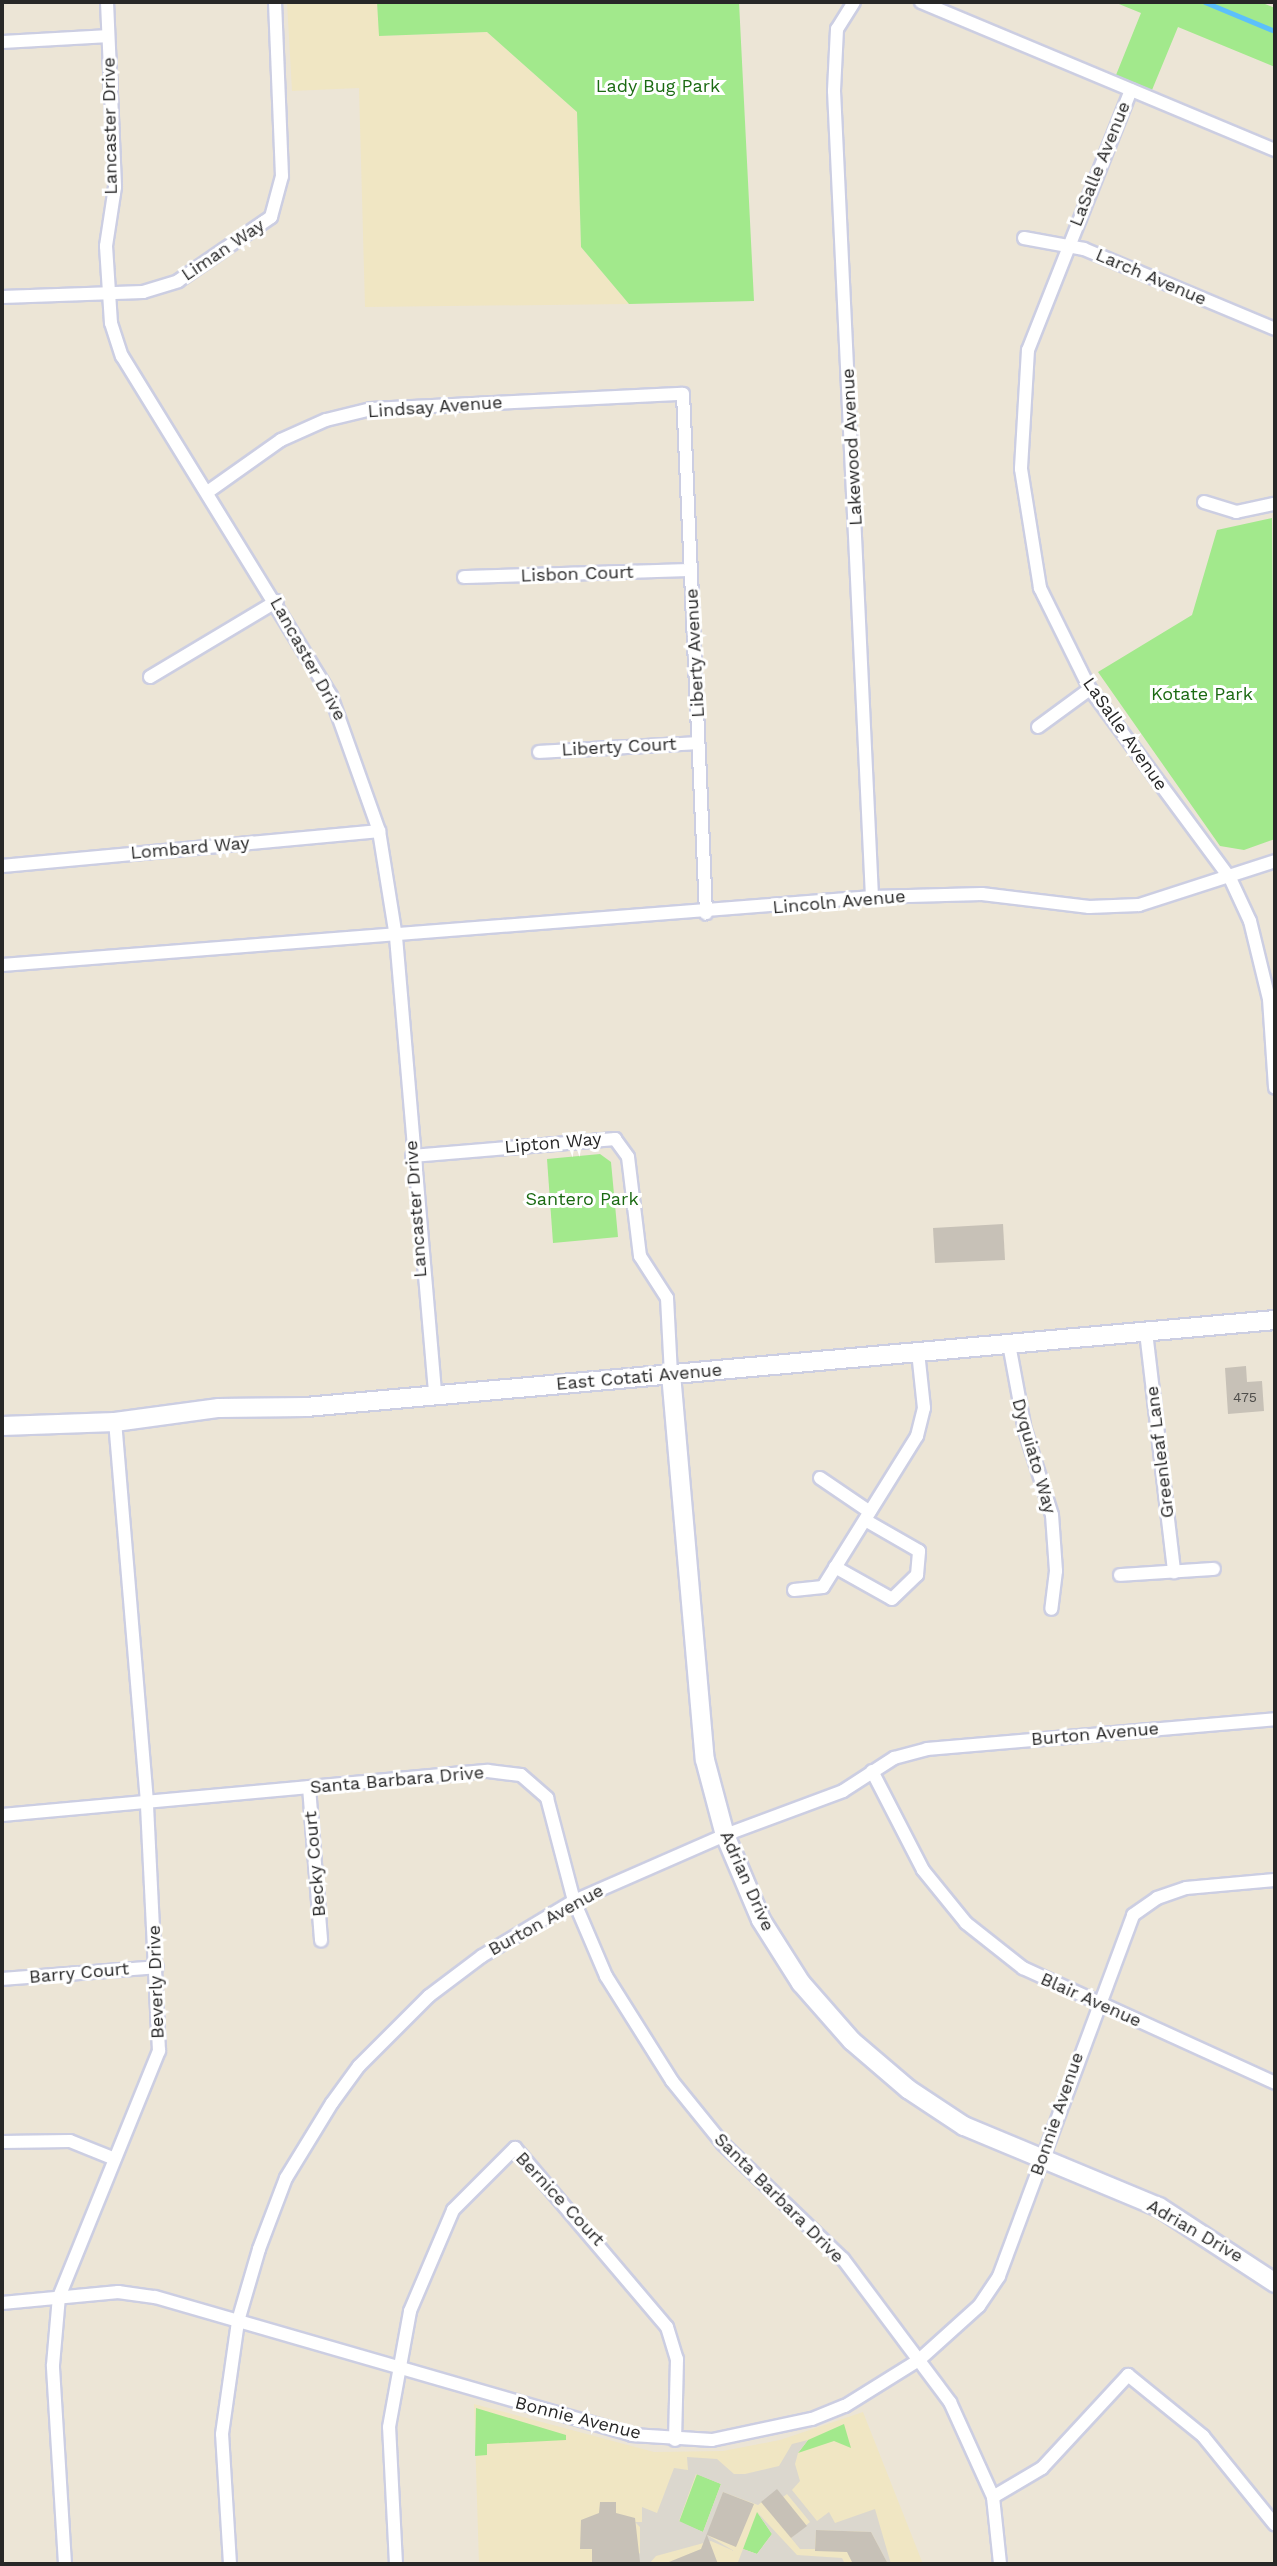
<!DOCTYPE html>
<html>
<head>
<meta charset="utf-8">
<style>
	body { margin:0 }
	#map { position:relative; width:1277px; height:2566px; overflow:hidden; background:#ece5d6; font-family:"Work Sans",sans-serif }
	div>[style] { position:absolute }
	[style*='--x'] { left:calc(var(--x)*1px); top:calc(var(--y)*1px); width:calc(var(--w)*1px); rotate:calc(var(--a)*1deg) }
	.education>* { inset:0; background:#f0e6c3 }
	.green>* { inset:0; background:#a2e98c }
	.plaza>* { inset:0; background:#dbd7ce }
	.stream>* { height:4.5px; margin:-2.25px; padding:0 2.25px; transform-origin:2.25px; border-radius:2.25px; background:#5cc0fb }
	.building>* { inset:0; background:#c7c1b7 }
	.roads { filter:drop-shadow(2px 0 #cccee2) drop-shadow(-2px 0 #cccee2) drop-shadow(0 2px #cccee2) drop-shadow(0 -2px #cccee2) }
	.street>* { height:12px; margin:-6px; padding:0 6px; transform-origin:6px; border-radius:6px; background:#fff }
	.secondary>* { height:18px; margin:-9px; padding:0 9px; transform-origin:9px; border-radius:9px; background:#fff }
	span { translate:-50% -50%; white-space:nowrap; text-align:center; line-height:1.15; -webkit-text-stroke:6px #fff; paint-order:stroke }
	.number-label { font-size:14px; color:#4f4e4b }
	.number-label span { -webkit-text-stroke-width:0 }
	.park-label { font-size:18px; color:#1b6a12 }
	.street-label { font-size:18px; color:#272727 }
	.frame { position:absolute; inset:0; border:4px solid #272727; pointer-events:none }
</style>
</head>
<body>
<div id="map">
	<div class="education">
		<div style="clip-path:polygon(287px 2px,377px 2px,380px 36px,487px 32px,577px 112px,581px 247px,629px 304px,365px 307px,359px 88px,292px 91px)"></div>
		<div style="clip-path:polygon(474px 2404px,654px 2452px,723px 2451px,780px 2440px,863px 2412px,923px 2564px,479px 2564px)"></div>
	</div>
	<div class="green">
		<div style="clip-path:polygon(377px 2px,739px 2px,754px 301px,629px 304px,581px 247px,577px 112px,487px 32px,379px 36px)"></div>
		<div style="clip-path:polygon(1114px 2px,1260px 2px,1275px 8px,1275px 67px,1178px 27px,1152px 90px,1116px 75px,1141px 13px)"></div>
		<div style="clip-path:polygon(1272px 518px,1275px 839px,1244px 850px,1220px 846px,1098px 672px,1192px 615px,1217px 530px)"></div>
		<div style="clip-path:polygon(600px 1154px,611px 1162px,618px 1237px,553px 1243px,547px 1159px)"></div>
		<div style="clip-path:polygon(476px 2408px,566px 2435px,566px 2440px,487px 2444px,487px 2455px,475px 2456px)"></div>
		<div style="clip-path:polygon(844px 2424px,851px 2448px,834px 2441px,798px 2453px,808px 2440px)"></div>
		<div style="clip-path:polygon(697px 2474px,721px 2484px,703px 2532px,679px 2522px)"></div>
		<div style="clip-path:polygon(757px 2512px,772px 2534px,757px 2554px,743px 2549px)"></div>
	</div>
	<div class="plaza">
		<div style="clip-path:polygon(evenodd,808px 2440px,798px 2453px,795px 2464px,800px 2481px,792px 2490px,817px 2521px,829px 2512px,835px 2523px,875px 2509px,891px 2564px,882px 2564px,887px 2562px,871px 2532px,816px 2530px,815px 2549px,800px 2549px,791px 2538px,810px 2522px,787px 2494px,783px 2497px,777px 2490px,758px 2505px,723px 2492px,707px 2535px,734px 2551px,711px 2541px,656px 2556px,649px 2564px,622px 2564px,640px 2553px,640px 2527px,635px 2522px,642px 2522px,642px 2507px,657px 2513px,674px 2468px,688px 2470px,687px 2457px,717px 2459px,734px 2474px,745px 2474px,779px 2466px,792px 2444px,808px 2440px,696px 2474px,721px 2484px,703px 2532px,679px 2521px,696px 2474px)"></div>
		<div style="clip-path:polygon(757px 2512px,797px 2555px,842px 2558px,845px 2564px,738px 2562px,743px 2549px,757px 2554px,772px 2534px)"></div>
	</div>
	<div class="stream">
		<div style="--x:1205;--y:2;--w:76;--a:22.5"></div>
	</div>
	<div class="building">
		<div style="clip-path:polygon(1003px 1224px,1005px 1260px,935px 1263px,933px 1228px)"></div>
		<div style="clip-path:polygon(1246px 1366px,1247px 1382px,1262px 1381px,1264px 1411px,1228px 1414px,1225px 1368px)"></div>
		<div style="clip-path:polygon(777px 2489px,807px 2526px,791px 2538px,761px 2502px)"></div>
		<div style="clip-path:polygon(723px 2492px,754px 2504px,736px 2547px,707px 2535px,718px 2564px,664px 2564px,701px 2549px)"></div>
		<div style="clip-path:polygon(600px 2502px,616px 2502px,616px 2513px,635px 2518px,640px 2562px,592px 2564px,592px 2549px,580px 2549px,581px 2520px,599px 2513px)"></div>
		<div style="clip-path:polygon(816px 2530px,871px 2532px,888px 2564px,853px 2564px,847px 2552px,815px 2551px)"></div>
	</div>
	<div class="roads">
		<div class="street">
			<div style="--x:107;--y:2;--w:185;--a:87.5"></div>
			<div style="--x:115;--y:187;--w:60;--a:98.7"></div>
			<div style="--x:106;--y:246;--w:77;--a:86.3"></div>
			<div style="--x:111;--y:323;--w:35;--a:72"></div>
			<div style="--x:122;--y:356;--w:399;--a:58.4"></div>
			<div style="--x:331;--y:696;--w:143;--a:70.4"></div>
			<div style="--x:379;--y:831;--w:107;--a:80.9"></div>
			<div style="--x:396;--y:937;--w:460;--a:85.1"></div>
			<div style="--x:854;--y:2;--w:32;--a:122"></div>
			<div style="--x:837;--y:29;--w:62;--a:92.8"></div>
			<div style="--x:834;--y:91;--w:807;--a:87.3"></div>
			<div style="--x:921;--y:2;--w:384;--a:22.7"></div>
			<div style="--x:2;--y:42;--w:106;--a:-3.2"></div>
			<div style="--x:1131;--y:90;--w:280;--a:111.6"></div>
			<div style="--x:1028;--y:350;--w:119;--a:93.4"></div>
			<div style="--x:1021;--y:469;--w:121;--a:80.9"></div>
			<div style="--x:1040;--y:588;--w:113;--a:63.7"></div>
			<div style="--x:1090;--y:689;--w:235;--a:53.5"></div>
			<div style="--x:1230;--y:878;--w:47;--a:65.1"></div>
			<div style="--x:1250;--y:921;--w:80;--a:76.3"></div>
			<div style="--x:1269;--y:999;--w:89;--a:86.1"></div>
			<div style="--x:1024;--y:238;--w:61;--a:10.4"></div>
			<div style="--x:1084;--y:249;--w:207;--a:22.7"></div>
			<div style="--x:2;--y:297;--w:141;--a:-2"></div>
			<div style="--x:143;--y:292;--w:37;--a:-17"></div>
			<div style="--x:178;--y:281;--w:113;--a:-34.5"></div>
			<div style="--x:271;--y:217;--w:42;--a:-75"></div>
			<div style="--x:282;--y:176;--w:174;--a:-92.3"></div>
			<div style="--x:209;--y:491;--w:88;--a:-35.3"></div>
			<div style="--x:281;--y:440;--w:49;--a:-24"></div>
			<div style="--x:326;--y:420;--w:46;--a:-13.7"></div>
			<div style="--x:371;--y:409;--w:312;--a:-2.8"></div>
			<div style="--x:683;--y:394;--w:520;--a:87.46"></div>
			<div style="--x:1204;--y:502;--w:34;--a:17"></div>
			<div style="--x:1236;--y:512;--w:40;--a:-12"></div>
			<div style="--x:464;--y:577;--w:227;--a:-1.8"></div>
			<div style="--x:150;--y:677;--w:148;--a:-30.9"></div>
			<div style="--x:1038;--y:727;--w:64;--a:-36.2"></div>
			<div style="--x:539;--y:752;--w:159;--a:-3.2"></div>
			<div style="--x:2;--y:866;--w:379;--a:-5.3"></div>
			<div style="--x:2;--y:965;--w:873;--a:-4.47"></div>
			<div style="--x:872;--y:897;--w:110;--a:-1.6"></div>
			<div style="--x:982;--y:894;--w:108;--a:6.9"></div>
			<div style="--x:1089;--y:907;--w:50;--a:-2.3"></div>
			<div style="--x:1139;--y:905;--w:143;--a:-17.9"></div>
			<div style="--x:412;--y:1156;--w:204;--a:-4.8"></div>
			<div style="--x:615;--y:1139;--w:22;--a:54"></div>
			<div style="--x:628;--y:1157;--w:100;--a:83.1"></div>
			<div style="--x:640;--y:1256;--w:50;--a:57.3"></div>
			<div style="--x:667;--y:1298;--w:76;--a:87"></div>
			<div style="--x:1146;--y:1332;--w:242;--a:83.3"></div>
			<div style="--x:1009;--y:1344;--w:87;--a:79.5"></div>
			<div style="--x:1025;--y:1430;--w:89;--a:72.4"></div>
			<div style="--x:1052;--y:1515;--w:56;--a:85.9"></div>
			<div style="--x:1056;--y:1571;--w:38;--a:97"></div>
			<div style="--x:820;--y:1478;--w:60;--a:34.2"></div>
			<div style="--x:835;--y:1567;--w:65;--a:29.3"></div>
			<div style="--x:892;--y:1599;--w:35;--a:-44"></div>
			<div style="--x:917;--y:1575;--w:24;--a:-85"></div>
			<div style="--x:919;--y:1551;--w:62;--a:-150.1"></div>
			<div style="--x:1120;--y:1575;--w:94;--a:-3.7"></div>
			<div style="--x:794;--y:1590;--w:29;--a:-6"></div>
			<div style="--x:823;--y:1587;--w:178;--a:-58.1"></div>
			<div style="--x:917;--y:1436;--w:29;--a:-76"></div>
			<div style="--x:924;--y:1408;--w:56;--a:-96.1"></div>
			<div style="--x:872;--y:1771;--w:111;--a:62.7"></div>
			<div style="--x:923;--y:1870;--w:68;--a:50.9"></div>
			<div style="--x:966;--y:1923;--w:73;--a:38.3"></div>
			<div style="--x:1023;--y:1968;--w:277;--a:24.5"></div>
			<div style="--x:309;--y:1787;--w:154;--a:85.5"></div>
			<div style="--x:2;--y:1815;--w:488;--a:-5.2"></div>
			<div style="--x:488;--y:1771;--w:33;--a:7"></div>
			<div style="--x:521;--y:1775;--w:35;--a:41"></div>
			<div style="--x:547;--y:1798;--w:106;--a:75.3"></div>
			<div style="--x:574;--y:1901;--w:82;--a:66.9"></div>
			<div style="--x:606;--y:1976;--w:124;--a:57.8"></div>
			<div style="--x:672;--y:2081;--w:81;--a:51"></div>
			<div style="--x:723;--y:2144;--w:166;--a:43.8"></div>
			<div style="--x:843;--y:2259;--w:179;--a:53.2"></div>
			<div style="--x:950;--y:2402;--w:104;--a:65.6"></div>
			<div style="--x:993;--y:2497;--w:67;--a:84"></div>
			<div style="--x:2;--y:1979;--w:155;--a:-4.4"></div>
			<div style="--x:2;--y:2142;--w:68;--a:-0.8"></div>
			<div style="--x:70;--y:2141;--w:48;--a:21.8"></div>
			<div style="--x:2;--y:2303;--w:117;--a:-5.4"></div>
			<div style="--x:118;--y:2292;--w:37;--a:8"></div>
			<div style="--x:155;--y:2297;--w:497;--a:16.1"></div>
			<div style="--x:632;--y:2435;--w:80;--a:3.6"></div>
			<div style="--x:712;--y:2440;--w:102;--a:-11.9"></div>
			<div style="--x:812;--y:2419;--w:35;--a:-22"></div>
			<div style="--x:845;--y:2406;--w:87;--a:-31.9"></div>
			<div style="--x:919;--y:2360;--w:81;--a:-42"></div>
			<div style="--x:979;--y:2306;--w:36;--a:-56"></div>
			<div style="--x:999;--y:2276;--w:385;--a:-69.6"></div>
			<div style="--x:1133;--y:1915;--w:29;--a:-35"></div>
			<div style="--x:1157;--y:1898;--w:31;--a:-19"></div>
			<div style="--x:1186;--y:1888;--w:89;--a:-5.1"></div>
			<div style="--x:993;--y:2497;--w:57;--a:-30.6"></div>
			<div style="--x:1042;--y:2468;--w:127;--a:-47.2"></div>
			<div style="--x:1128;--y:2375;--w:97;--a:39.1"></div>
			<div style="--x:1203;--y:2436;--w:114;--a:51"></div>
			<div style="--x:65;--y:2564;--w:199;--a:-93.5"></div>
			<div style="--x:53;--y:2365;--w:68;--a:-85"></div>
			<div style="--x:59;--y:2297;--w:266;--a:-67.9"></div>
			<div style="--x:159;--y:2051;--w:249;--a:-92.8"></div>
			<div style="--x:147;--y:1802;--w:381;--a:-94.8"></div>
			<div style="--x:230;--y:2564;--w:130;--a:-93.5"></div>
			<div style="--x:222;--y:2434;--w:114;--a:-81.9"></div>
			<div style="--x:238;--y:2321;--w:75;--a:-73.7"></div>
			<div style="--x:259;--y:2249;--w:76;--a:-69.2"></div>
			<div style="--x:286;--y:2178;--w:88;--a:-58.5"></div>
			<div style="--x:332;--y:2103;--w:46;--a:-53.9"></div>
			<div style="--x:359;--y:2066;--w:99;--a:-45"></div>
			<div style="--x:429;--y:1996;--w:66;--a:-37"></div>
			<div style="--x:482;--y:1956;--w:107;--a:-30.9"></div>
			<div style="--x:574;--y:1901;--w:165;--a:-23.6"></div>
			<div style="--x:725;--y:1835;--w:126;--a:-20.4"></div>
			<div style="--x:843;--y:1791;--w:61;--a:-32.9"></div>
			<div style="--x:894;--y:1758;--w:34;--a:-15"></div>
			<div style="--x:927;--y:1749;--w:349;--a:-4.9"></div>
			<div style="--x:396;--y:2564;--w:137;--a:-92.9"></div>
			<div style="--x:389;--y:2427;--w:118;--a:-79.7"></div>
			<div style="--x:410;--y:2311;--w:110;--a:-66.9"></div>
			<div style="--x:453;--y:2210;--w:88;--a:-45"></div>
			<div style="--x:515;--y:2148;--w:235;--a:49.7"></div>
			<div style="--x:667;--y:2327;--w:34;--a:73"></div>
			<div style="--x:677;--y:2359;--w:81;--a:91.4"></div>
		</div>
		<div class="secondary">
			<div style="--x:671;--y:1374;--w:387;--a:85"></div>
			<div style="--x:705;--y:1760;--w:78;--a:75.1"></div>
			<div style="--x:725;--y:1835;--w:92;--a:67"></div>
			<div style="--x:761;--y:1920;--w:75;--a:57.6"></div>
			<div style="--x:801;--y:1983;--w:77;--a:48.7"></div>
			<div style="--x:852;--y:2041;--w:74;--a:40.6"></div>
			<div style="--x:908;--y:2089;--w:67;--a:33.5"></div>
			<div style="--x:964;--y:2126;--w:211;--a:22.6"></div>
			<div style="--x:1159;--y:2207;--w:139;--a:33.2"></div>
			<div style="--x:2;--y:1426;--w:113;--a:-2"></div>
			<div style="--x:115;--y:1422;--w:105;--a:-7.7"></div>
			<div style="--x:219;--y:1408;--w:87;--a:-0.7"></div>
			<div style="--x:306;--y:1407;--w:973;--a:-5.13"></div>
		</div>
	</div>
	<div class="number-label">
		<span style="left:1245px;top:1397px">475</span>
	</div>
	<div class="park-label">
		<span style="left:658px;top:86px">Lady Bug Park</span>
		<span style="left:1202px;top:694px">Kotate Park</span>
		<span style="left:582px;top:1199px">Santero Park</span>
	</div>
	<div class="street-label">
		<span style="left:110px;top:126px;rotate:-91deg">Lancaster Drive</span>
		<span style="left:1100px;top:164px;rotate:-68deg">LaSalle Avenue</span>
		<span style="left:223px;top:250px;rotate:-34deg">Liman Way</span>
		<span style="left:1151px;top:277px;rotate:23deg">Larch Avenue</span>
		<span style="left:435px;top:407px;rotate:-4deg">Lindsay Avenue</span>
		<span style="left:852px;top:447px;rotate:-93deg">Lakewood Avenue</span>
		<span style="left:577px;top:574px;rotate:-2deg">Lisbon Court</span>
		<span style="left:695px;top:653px;rotate:-93deg">Liberty Avenue</span>
		<span style="left:308px;top:659px;rotate:61deg">Lancaster Drive</span>
		<span style="left:1125px;top:734px;rotate:55deg">LaSalle Avenue</span>
		<span style="left:619px;top:747px;rotate:-3deg">Liberty Court</span>
		<span style="left:190px;top:848px;rotate:-5deg">Lombard Way</span>
		<span style="left:839px;top:902px;rotate:-5deg">Lincoln Avenue</span>
		<span style="left:553px;top:1143px;rotate:-5deg">Lipton Way</span>
		<span style="left:416px;top:1209px;rotate:-94deg">Lancaster Drive</span>
		<span style="left:639px;top:1377px;rotate:-5deg">East Cotati Avenue</span>
		<span style="left:1160px;top:1452px;rotate:-97deg">Greenleaf Lane</span>
		<span style="left:1034px;top:1456px;rotate:74deg">Dyquiato Way</span>
		<span style="left:1095px;top:1734px;rotate:-5deg">Burton Avenue</span>
		<span style="left:397px;top:1780px;rotate:-5deg">Santa Barbara Drive</span>
		<span style="left:315px;top:1864px;rotate:-95deg">Becky Court</span>
		<span style="left:747px;top:1881px;rotate:66deg">Adrian Drive</span>
		<span style="left:546px;top:1920px;rotate:-29deg">Burton Avenue</span>
		<span style="left:79px;top:1973px;rotate:-5deg">Barry Court</span>
		<span style="left:156px;top:1982px;rotate:-92deg">Beverly Drive</span>
		<span style="left:1091px;top:2000px;rotate:24deg">Blair Avenue</span>
		<span style="left:1057px;top:2114px;rotate:-71deg">Bonnie Avenue</span>
		<span style="left:779px;top:2198px;rotate:45deg">Santa Barbara Drive</span>
		<span style="left:560px;top:2199px;rotate:47deg">Bernice Court</span>
		<span style="left:1195px;top:2231px;rotate:30deg">Adrian Drive</span>
		<span style="left:578px;top:2418px;rotate:14deg">Bonnie Avenue</span>
	</div>
	<div class="frame"></div>
</div>
</body>
</html>
